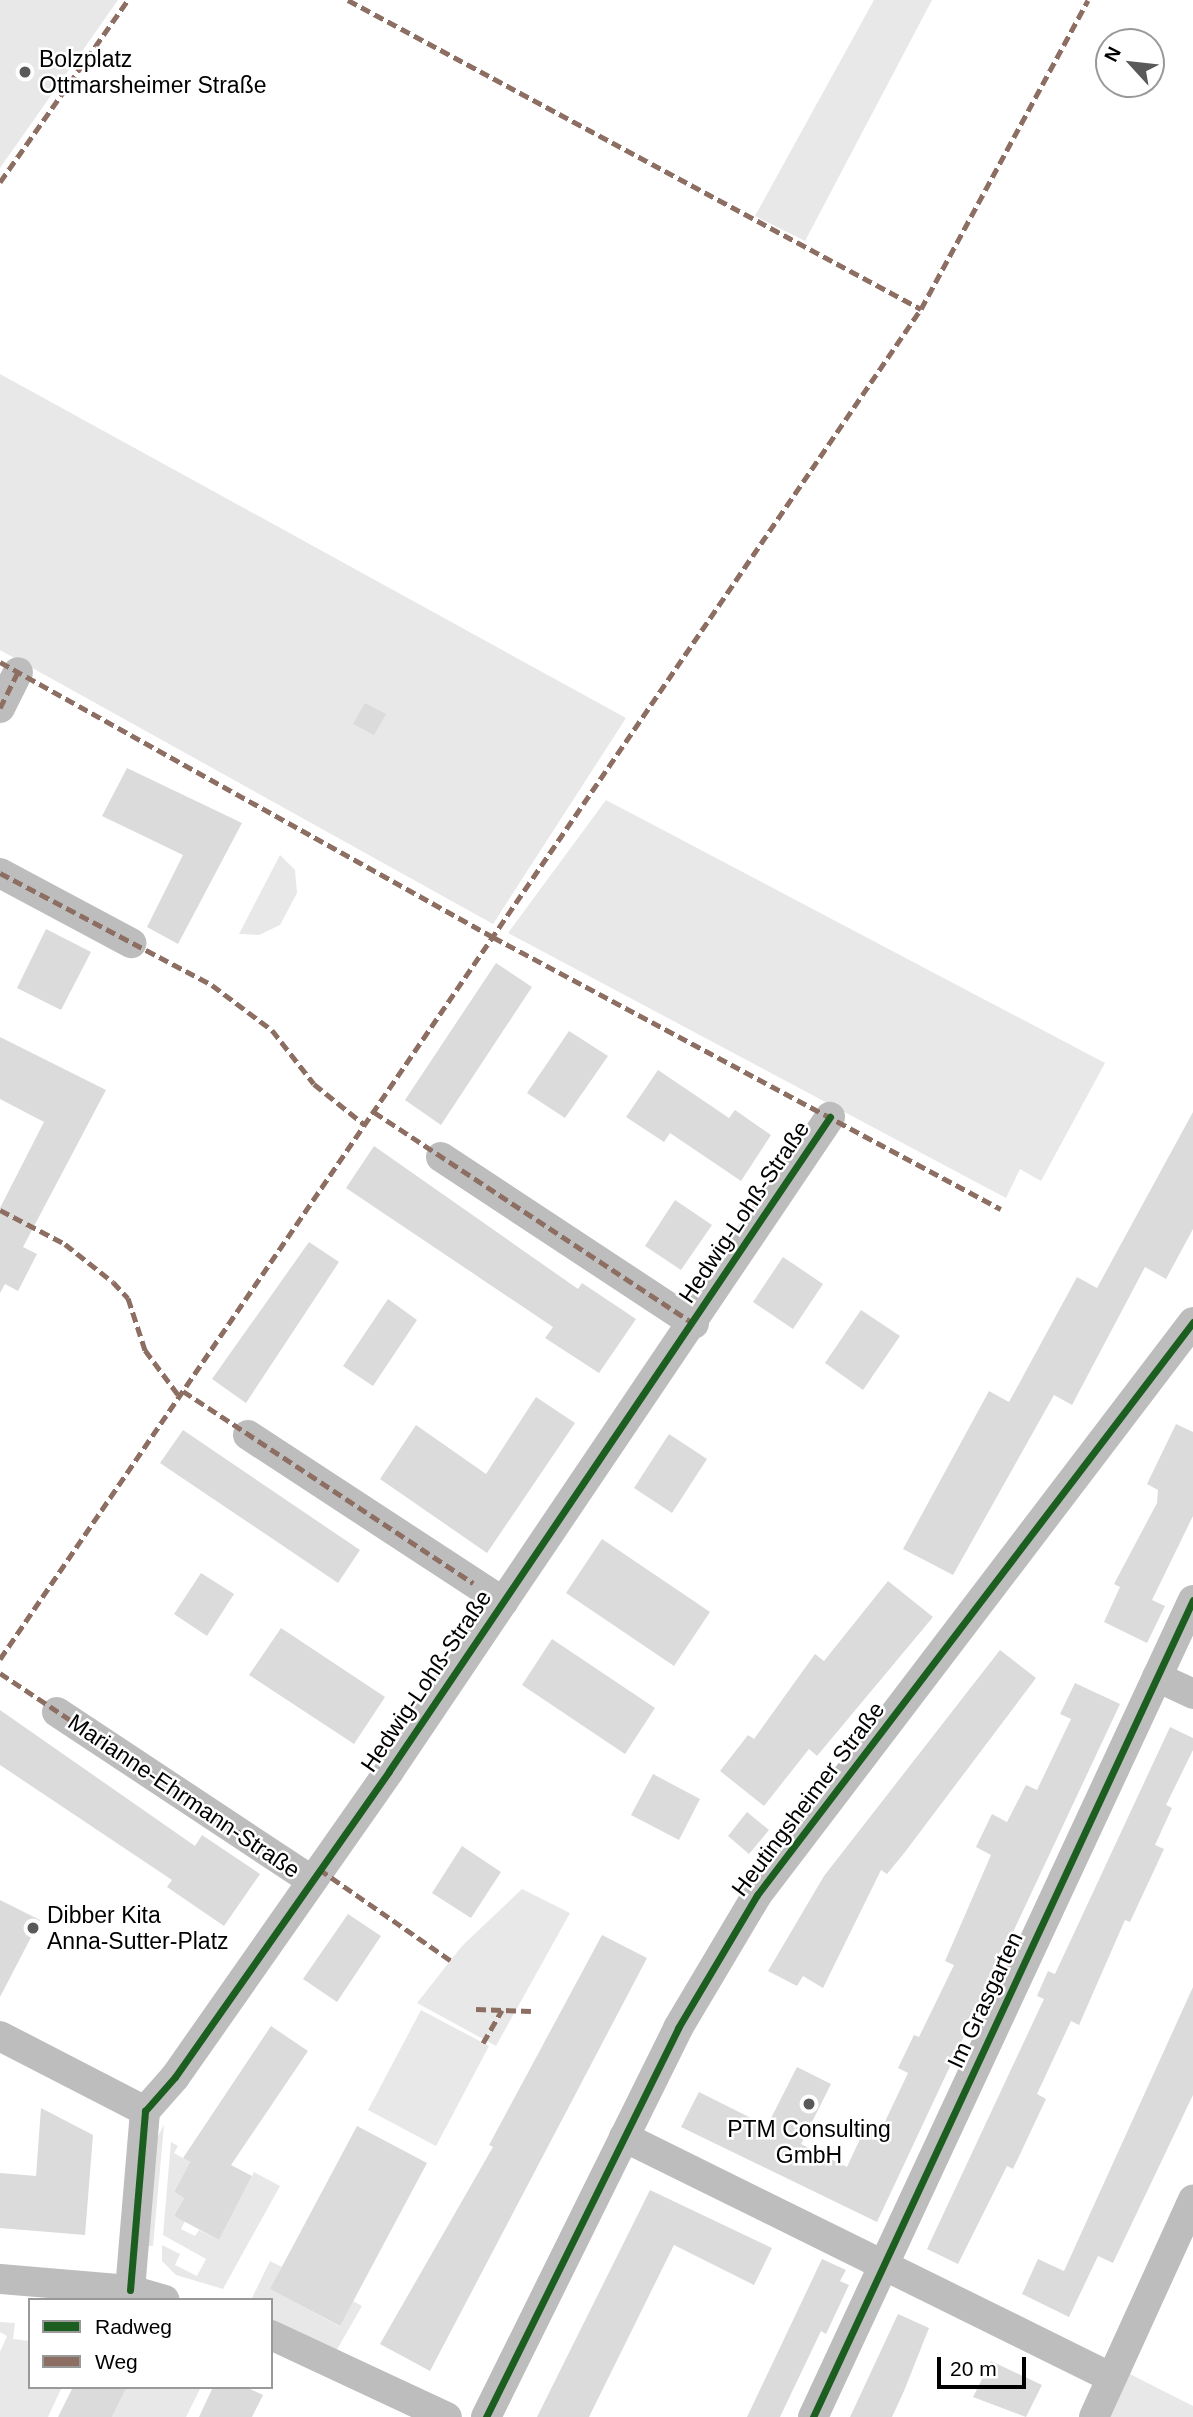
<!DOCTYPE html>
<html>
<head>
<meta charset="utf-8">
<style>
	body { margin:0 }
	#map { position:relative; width:1193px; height:2417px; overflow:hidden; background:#fff; font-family:Helvetica,sans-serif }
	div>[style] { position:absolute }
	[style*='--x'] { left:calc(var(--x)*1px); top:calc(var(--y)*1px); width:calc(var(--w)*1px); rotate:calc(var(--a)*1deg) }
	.green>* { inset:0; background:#e8e8e8 }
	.building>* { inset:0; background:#dbdbdb }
	.street>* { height:30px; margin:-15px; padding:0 15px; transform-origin:15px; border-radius:15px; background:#bdbdbd }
	.quiet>* { height:5px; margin-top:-2.5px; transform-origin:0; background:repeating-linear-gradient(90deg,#8d6e63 0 10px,transparent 0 15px) }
	.cycleway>* { height:7px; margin:-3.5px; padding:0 3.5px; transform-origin:3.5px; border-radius:3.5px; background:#1b5e20 }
	.dots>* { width:19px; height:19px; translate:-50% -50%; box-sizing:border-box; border:4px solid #fff; border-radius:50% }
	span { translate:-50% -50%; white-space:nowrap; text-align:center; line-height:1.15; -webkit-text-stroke:5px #fff; paint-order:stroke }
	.poi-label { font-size:23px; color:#000 }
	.left { translate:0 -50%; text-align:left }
	.street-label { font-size:23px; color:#000 }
	.legend { position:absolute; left:28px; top:2298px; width:245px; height:91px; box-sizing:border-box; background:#fff; border:2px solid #999; margin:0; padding:9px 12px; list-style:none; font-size:21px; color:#000 }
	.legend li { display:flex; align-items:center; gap:14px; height:35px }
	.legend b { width:35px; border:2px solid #999 }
	.north { position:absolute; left:1095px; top:28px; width:70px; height:70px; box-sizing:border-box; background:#fff; border:2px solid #999; border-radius:50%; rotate:297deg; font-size:19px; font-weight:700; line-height:28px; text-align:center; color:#000 }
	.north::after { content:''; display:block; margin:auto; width:24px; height:32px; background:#595959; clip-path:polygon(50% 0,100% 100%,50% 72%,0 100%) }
	.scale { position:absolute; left:937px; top:2357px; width:89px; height:32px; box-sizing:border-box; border:4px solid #000; border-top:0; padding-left:9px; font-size:21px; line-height:24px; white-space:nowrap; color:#000; -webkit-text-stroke:5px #fff; paint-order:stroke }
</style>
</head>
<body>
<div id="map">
	<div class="green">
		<div style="clip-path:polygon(0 0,118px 0,0 168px)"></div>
		<div style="clip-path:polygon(874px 0,932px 0,805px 241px,755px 216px)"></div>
		<div style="clip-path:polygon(0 374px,626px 718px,493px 924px,0 650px)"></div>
		<div style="clip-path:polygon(606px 800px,1105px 1063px,1041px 1181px,1020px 1169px,1006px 1198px,508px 933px)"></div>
		<div style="clip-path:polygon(280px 855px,295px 870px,297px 893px,280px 925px,259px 935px,239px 934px)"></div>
		<div style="clip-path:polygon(522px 1889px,570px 1913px,496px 2046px,417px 2003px,462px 1946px)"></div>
		<div style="clip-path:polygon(421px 2010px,489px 2046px,436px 2146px,368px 2110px)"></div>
		<div style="clip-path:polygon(164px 2125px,153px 2246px,145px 2246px,154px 2143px)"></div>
		<div style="clip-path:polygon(171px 2142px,178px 2146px,174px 2153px,190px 2162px,174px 2192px,184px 2198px,174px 2216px,185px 2221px,181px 2229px,195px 2236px,199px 2230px,219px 2240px,254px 2172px,280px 2186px,223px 2289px,176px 2275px,162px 2261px,162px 2245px,180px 2254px,175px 2265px,197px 2276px,206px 2259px,163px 2235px)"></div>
		<div style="clip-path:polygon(270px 2261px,282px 2267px,271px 2289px,339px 2326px,353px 2301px,362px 2306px,335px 2353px,271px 2321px,271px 2300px,251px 2300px)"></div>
		<div style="clip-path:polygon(0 2322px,15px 2323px,13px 2339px,30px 2341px,30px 2387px,62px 2387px,48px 2417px,0 2417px,0 2352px,7px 2336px,0 2332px)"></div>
		<div style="clip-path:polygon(1124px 2371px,1193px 2406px,1193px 2417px,1102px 2417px)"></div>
		<div style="clip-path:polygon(127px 2387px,201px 2387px,186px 2417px,112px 2417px)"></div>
	</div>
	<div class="building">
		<div style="clip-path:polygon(365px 703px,386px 714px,374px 735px,353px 724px)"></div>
		<div style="clip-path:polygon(127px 768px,242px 823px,178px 944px,147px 927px,183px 855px,102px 816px)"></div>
		<div style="clip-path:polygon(46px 929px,91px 952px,61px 1010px,17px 988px)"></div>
		<div style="clip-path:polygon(496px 963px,532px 987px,441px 1125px,405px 1100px)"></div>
		<div style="clip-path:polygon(569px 1031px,608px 1056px,565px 1118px,527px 1093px)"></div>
		<div style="clip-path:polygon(0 1037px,106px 1090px,23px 1247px,37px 1254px,18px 1291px,5px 1284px,0 1293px,0 1208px,44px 1122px,0 1099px)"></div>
		<div style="clip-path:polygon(658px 1070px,729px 1118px,735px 1110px,771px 1135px,741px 1181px,670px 1133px,664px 1142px,626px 1117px)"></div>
		<div style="clip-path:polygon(1193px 1112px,1193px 1229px,1166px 1279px,1145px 1267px,1072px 1405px,1054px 1395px,953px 1575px,903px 1549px,989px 1391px,1009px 1402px,1077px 1277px,1097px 1288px)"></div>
		<div style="clip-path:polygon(374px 1146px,578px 1289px,582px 1283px,636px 1319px,599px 1373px,545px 1338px,553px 1327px,346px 1188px)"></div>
		<div style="clip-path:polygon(675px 1200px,712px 1225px,681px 1270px,645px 1246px)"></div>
		<div style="clip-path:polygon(309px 1242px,339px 1262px,246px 1403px,212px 1379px)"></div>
		<div style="clip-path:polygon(783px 1257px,823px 1284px,793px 1329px,753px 1302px)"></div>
		<div style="clip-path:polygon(388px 1299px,417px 1320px,373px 1386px,343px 1366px)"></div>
		<div style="clip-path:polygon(861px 1310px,900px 1336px,863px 1390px,825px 1363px)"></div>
		<div style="clip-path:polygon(536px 1397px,575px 1423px,487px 1553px,380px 1479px,416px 1425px,486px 1474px)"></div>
		<div style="clip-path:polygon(1176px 1424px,1193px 1432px,1193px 1516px,1152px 1600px,1165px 1606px,1147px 1643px,1104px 1622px,1120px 1587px,1114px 1584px,1157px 1503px,1158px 1490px,1147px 1484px)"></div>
		<div style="clip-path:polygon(183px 1430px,360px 1550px,338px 1583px,160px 1463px)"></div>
		<div style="clip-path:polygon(669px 1434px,707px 1459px,672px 1513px,634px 1488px)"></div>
		<div style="clip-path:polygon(602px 1539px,710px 1612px,674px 1666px,566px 1593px)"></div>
		<div style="clip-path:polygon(201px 1573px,234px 1594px,207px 1636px,174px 1614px)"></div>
		<div style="clip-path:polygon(888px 1581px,933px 1617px,817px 1756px,809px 1749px,764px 1806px,720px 1771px,748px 1735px,754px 1739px,815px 1654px,824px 1661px)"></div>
		<div style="clip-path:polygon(281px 1628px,385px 1697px,354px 1744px,249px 1675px)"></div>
		<div style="clip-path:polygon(552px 1639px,655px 1708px,625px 1754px,522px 1685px)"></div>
		<div style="clip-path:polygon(1000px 1650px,1036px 1678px,905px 1852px,887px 1874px,881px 1870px,823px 1988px,803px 1976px,797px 1986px,768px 1971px,824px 1876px)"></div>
		<div style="clip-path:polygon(1075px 1683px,1120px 1704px,877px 2222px,681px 2127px,699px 2092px,767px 2126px,797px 2067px,831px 2084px,801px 2144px,847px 2167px,866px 2126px,880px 2132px,908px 2073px,898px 2068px,914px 2035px,919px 2037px,954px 1965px,945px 1961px,991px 1855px,976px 1847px,992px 1814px,1007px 1822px,1026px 1785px,1037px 1790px,1071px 1719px,1060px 1714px)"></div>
		<div style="clip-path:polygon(0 1710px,195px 1846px,202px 1835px,260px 1874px,224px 1926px,167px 1887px,172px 1880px,0 1765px)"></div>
		<div style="clip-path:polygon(1170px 1727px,1193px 1738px,1193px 1750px,1166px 1805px,1172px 1808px,1155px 1845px,1164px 1849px,1130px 1922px,1125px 1920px,1079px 2025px,1071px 2021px,1037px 2094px,1046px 2099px,1013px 2169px,1007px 2166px,958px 2264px,927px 2249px,1044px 1999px,1037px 1996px,1048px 1971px,1055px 1974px)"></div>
		<div style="clip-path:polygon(653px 1774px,700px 1799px,679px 1840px,631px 1815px)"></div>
		<div style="clip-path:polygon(747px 1812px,769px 1830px,749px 1854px,728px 1836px)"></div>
		<div style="clip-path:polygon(462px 1846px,501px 1872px,471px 1918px,432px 1893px)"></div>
		<div style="clip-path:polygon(0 1900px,40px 1920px,0 1997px)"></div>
		<div style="clip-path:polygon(348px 1914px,381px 1936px,337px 2002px,303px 1979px)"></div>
		<div style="clip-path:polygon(602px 1935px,647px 1958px,430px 2371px,380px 2344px,493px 2147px,489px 2145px)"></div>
		<div style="clip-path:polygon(1193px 1987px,1193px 2095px,1113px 2263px,1098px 2256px,1069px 2317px,1022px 2294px,1038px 2259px,1064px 2271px)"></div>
		<div style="clip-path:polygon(271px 2026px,308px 2051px,231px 2165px,252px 2176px,219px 2240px,174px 2216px,184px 2198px,174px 2192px,190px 2162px,183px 2158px)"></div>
		<div style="clip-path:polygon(41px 2108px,93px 2135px,85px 2235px,0 2228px,0 2173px,36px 2176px)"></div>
		<div style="clip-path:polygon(357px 2126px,427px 2163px,340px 2326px,270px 2289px)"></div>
		<div style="clip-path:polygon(650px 2190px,772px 2248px,754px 2285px,674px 2245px,589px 2417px,537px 2417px)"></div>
		<div style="clip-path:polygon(822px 2259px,846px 2270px,840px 2281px,849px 2285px,826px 2334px,821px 2331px,780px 2417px,747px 2417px)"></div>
		<div style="clip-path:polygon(898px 2314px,929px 2328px,904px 2391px,892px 2417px,850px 2417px)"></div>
		<div style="clip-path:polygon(991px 2361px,1042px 2385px,1026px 2417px,973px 2397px)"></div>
		<div style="clip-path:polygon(73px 2387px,127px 2387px,112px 2417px,58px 2417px)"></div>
		<div style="clip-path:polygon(213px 2387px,246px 2387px,263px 2395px,252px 2417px,199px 2417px)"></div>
	</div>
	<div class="street">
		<div style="--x:0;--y:708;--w:40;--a:-63.4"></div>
		<div style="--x:0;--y:873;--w:149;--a:28.1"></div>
		<div style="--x:441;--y:1157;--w:303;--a:33.4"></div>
		<div style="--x:248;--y:1435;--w:305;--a:33.2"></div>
		<div style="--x:1157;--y:1677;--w:40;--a:25"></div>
		<div style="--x:57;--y:1712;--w:305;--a:33.5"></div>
		<div style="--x:0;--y:2036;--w:163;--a:27.3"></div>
		<div style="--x:624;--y:2137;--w:544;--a:26.28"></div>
		<div style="--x:0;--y:2279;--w:130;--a:4.8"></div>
		<div style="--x:130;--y:2290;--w:36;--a:16"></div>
		<div style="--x:130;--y:2290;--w:180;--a:-85.2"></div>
		<div style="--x:145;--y:2111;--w:45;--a:-48.6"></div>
		<div style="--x:175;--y:2077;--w:373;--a:-55"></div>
		<div style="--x:389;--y:1771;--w:789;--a:-56.01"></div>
		<div style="--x:271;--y:2335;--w:194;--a:25"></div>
		<div style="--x:486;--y:2417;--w:434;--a:-63.7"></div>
		<div style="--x:678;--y:2028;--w:155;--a:-59.3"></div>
		<div style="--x:757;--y:1895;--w:720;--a:-52.73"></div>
		<div style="--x:813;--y:2417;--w:901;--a:-65.06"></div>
		<div style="--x:1094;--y:2417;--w:239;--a:-65.5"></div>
	</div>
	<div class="quiet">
		<div style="--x:348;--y:0;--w:651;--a:28.34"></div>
		<div style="--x:0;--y:182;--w:223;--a:-54.9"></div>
		<div style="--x:0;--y:662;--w:565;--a:29.15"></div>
		<div style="--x:493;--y:937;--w:576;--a:28.17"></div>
		<div style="--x:0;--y:708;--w:40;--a:-63.4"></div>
		<div style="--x:0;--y:873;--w:240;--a:27.8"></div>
		<div style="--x:212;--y:985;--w:75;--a:36.9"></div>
		<div style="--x:272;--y:1030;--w:68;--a:52.1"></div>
		<div style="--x:314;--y:1084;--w:65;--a:38.8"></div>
		<div style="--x:374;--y:1112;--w:384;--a:33.5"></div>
		<div style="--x:0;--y:1210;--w:73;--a:27.6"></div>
		<div style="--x:65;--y:1244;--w:61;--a:38.4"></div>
		<div style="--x:113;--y:1282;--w:22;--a:47"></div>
		<div style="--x:128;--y:1298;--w:55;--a:71.9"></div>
		<div style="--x:145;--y:1350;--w:57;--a:53.5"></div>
		<div style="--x:183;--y:1391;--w:348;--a:33.5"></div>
		<div style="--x:0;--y:1659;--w:1634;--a:-55.7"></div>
		<div style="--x:921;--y:309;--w:351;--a:-61.6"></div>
		<div style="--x:0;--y:1673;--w:339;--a:33.7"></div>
		<div style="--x:319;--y:1869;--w:160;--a:34.8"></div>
		<div style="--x:476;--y:2009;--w:55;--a:2.1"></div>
		<div style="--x:483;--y:2043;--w:38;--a:-60"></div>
	</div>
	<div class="cycleway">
		<div style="--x:130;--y:2290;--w:180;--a:-85.2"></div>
		<div style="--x:145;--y:2111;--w:45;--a:-48.6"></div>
		<div style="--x:175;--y:2077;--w:373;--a:-55"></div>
		<div style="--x:389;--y:1771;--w:789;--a:-56.01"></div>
		<div style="--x:486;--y:2417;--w:434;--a:-63.7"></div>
		<div style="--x:678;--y:2028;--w:155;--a:-59.3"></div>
		<div style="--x:757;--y:1895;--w:720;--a:-52.73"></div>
		<div style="--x:813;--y:2417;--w:901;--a:-65.06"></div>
	</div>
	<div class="dots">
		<div style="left:25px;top:72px;background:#595959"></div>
		<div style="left:33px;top:1928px;background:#595959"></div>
		<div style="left:809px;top:2104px;background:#595959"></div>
	</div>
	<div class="poi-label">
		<span class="left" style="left:39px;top:72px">Bolzplatz<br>Ottmarsheimer Straße</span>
		<span class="left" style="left:47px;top:1928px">Dibber Kita<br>Anna-Sutter-Platz</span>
		<span style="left:809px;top:2142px">PTM Consulting<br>GmbH</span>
	</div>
	<div class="street-label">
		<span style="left:744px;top:1212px;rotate:-56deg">Hedwig-Lohß-Straße</span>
		<span style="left:426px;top:1681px;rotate:-56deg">Hedwig-Lohß-Straße</span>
		<span style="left:184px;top:1796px;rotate:34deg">Marianne-Ehrmann-Straße</span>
		<span style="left:808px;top:1799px;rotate:-53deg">Heutingsheimer Straße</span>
		<span style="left:985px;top:2000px;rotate:-65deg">Im Grasgarten</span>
	</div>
	<ul class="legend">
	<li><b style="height:9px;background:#1b5e20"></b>Radweg</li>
	<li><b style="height:9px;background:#8d6e63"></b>Weg</li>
	</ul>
	<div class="north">N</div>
	<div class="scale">20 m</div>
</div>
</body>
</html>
